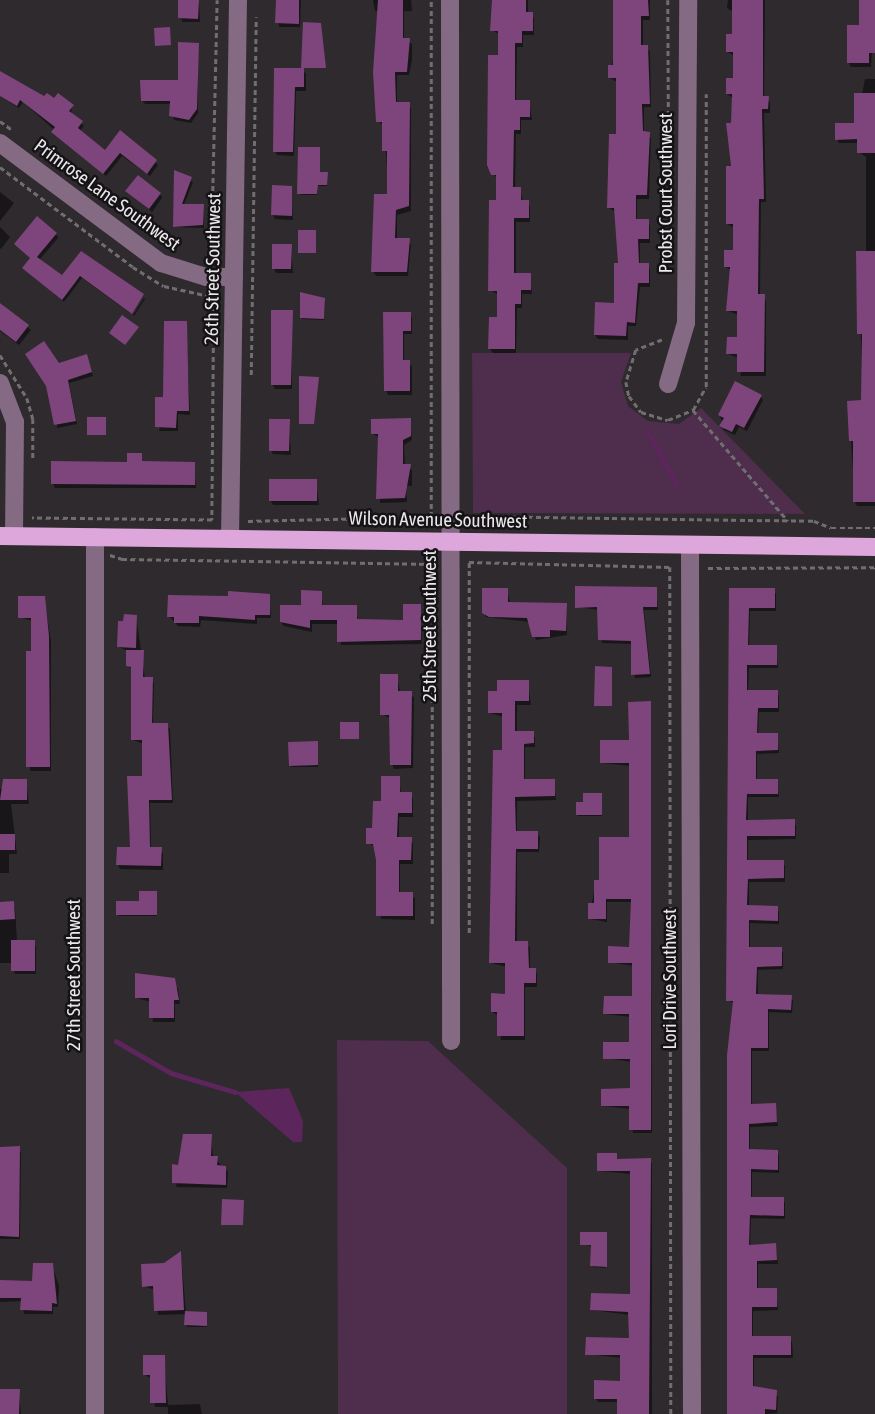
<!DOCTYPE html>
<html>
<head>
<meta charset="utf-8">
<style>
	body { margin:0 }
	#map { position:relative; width:875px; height:1414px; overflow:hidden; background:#2e2a2d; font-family:"Asap Condensed",sans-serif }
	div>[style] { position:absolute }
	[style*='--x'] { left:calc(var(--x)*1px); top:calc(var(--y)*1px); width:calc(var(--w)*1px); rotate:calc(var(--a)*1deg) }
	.green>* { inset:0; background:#4e2d4d }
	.water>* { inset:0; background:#5c255b }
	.shadow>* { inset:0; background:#0007 }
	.stream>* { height:4.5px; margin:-2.25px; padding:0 2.25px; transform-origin:2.25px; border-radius:2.25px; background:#5c255b }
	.building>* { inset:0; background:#7e447c }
	.path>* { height:2.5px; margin-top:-1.25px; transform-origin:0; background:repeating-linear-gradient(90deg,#716e71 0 5px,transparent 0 8.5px) }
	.minor>* { height:18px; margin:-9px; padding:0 9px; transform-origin:9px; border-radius:9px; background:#846a83 }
	.major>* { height:18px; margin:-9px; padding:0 9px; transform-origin:9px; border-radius:9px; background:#dea7db }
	span { translate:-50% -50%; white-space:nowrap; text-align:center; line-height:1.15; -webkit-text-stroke:5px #151315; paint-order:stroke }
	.street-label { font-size:19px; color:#eae8ea }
</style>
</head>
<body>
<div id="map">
	<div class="green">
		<div style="clip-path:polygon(472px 353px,631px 353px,621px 382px,628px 406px,648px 421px,679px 424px,701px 408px,805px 514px,473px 513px)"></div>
		<div style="clip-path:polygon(337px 1040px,428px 1041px,567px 1168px,567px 1414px,338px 1414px)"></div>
	</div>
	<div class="water">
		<div style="clip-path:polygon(289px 1088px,303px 1121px,302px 1142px,293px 1142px,235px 1092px)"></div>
	</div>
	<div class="shadow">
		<div style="clip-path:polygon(179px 0,199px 0,200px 22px,182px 22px)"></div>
		<div style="clip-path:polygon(277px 0,301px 0,300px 27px,279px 27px)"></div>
		<div style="clip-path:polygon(373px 0,411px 0,412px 11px,404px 11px,404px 39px,412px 44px,412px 60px,409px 75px,397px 75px,397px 104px,411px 108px,411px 211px,397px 215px,397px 240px,411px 244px,408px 276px,376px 276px,373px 271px,389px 196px,384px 126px,378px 121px,379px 11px,375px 11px)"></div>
		<div style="clip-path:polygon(492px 0,528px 0,528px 13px,534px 18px,534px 35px,523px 35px,523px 47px,517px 47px,516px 102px,529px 102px,532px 120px,521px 120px,521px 134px,516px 134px,515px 188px,520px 188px,523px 202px,530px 206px,530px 222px,516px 222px,516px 275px,530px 275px,532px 294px,522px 294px,522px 308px,517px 308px,516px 353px,493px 353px,490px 349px,499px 319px,499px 295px,490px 290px,498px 201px,498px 179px,493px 174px,499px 57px,499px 34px,492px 30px)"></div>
		<div style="clip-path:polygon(613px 0,650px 0,650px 20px,643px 20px,643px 46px,650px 51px,651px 107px,644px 107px,644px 133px,651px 138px,649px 199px,637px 199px,637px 221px,650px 225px,650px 243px,640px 243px,640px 265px,650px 269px,650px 287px,640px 287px,636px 326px,628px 326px,628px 340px,598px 339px,595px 335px,616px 305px,620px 243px,616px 212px,609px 208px,618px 136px,617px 82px,610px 78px,615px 45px)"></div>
		<div style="clip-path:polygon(728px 0,765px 0,764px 98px,770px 102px,770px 113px,764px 113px,766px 202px,761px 202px,760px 296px,766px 300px,766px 376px,741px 376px,739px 358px,728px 354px,739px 339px,739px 315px,728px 311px,732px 271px,726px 267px,734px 252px,735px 228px,727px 224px,732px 145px,728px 141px,727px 125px,733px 125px,733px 98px,727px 94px,734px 80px,734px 56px,728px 52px,734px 36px,734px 12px,727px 8px)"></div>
		<div style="clip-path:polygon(861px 0,875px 0,871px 67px,851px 67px,849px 63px,861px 27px)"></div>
		<div style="clip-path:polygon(198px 45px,198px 113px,191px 123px,174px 120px,171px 104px,145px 104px,142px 100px,179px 82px)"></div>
		<div style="clip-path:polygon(275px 69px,303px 70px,306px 74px,306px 91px,296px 91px,294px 156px,277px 155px,275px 151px)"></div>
		<div style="clip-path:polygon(0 75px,45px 98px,72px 106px,71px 115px,84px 126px,79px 132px,106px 152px,121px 132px,158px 165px,150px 176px,122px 156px,106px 176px,23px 102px,19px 108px,0 96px)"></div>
		<div style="clip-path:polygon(865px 79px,875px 79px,875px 506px,857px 506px,855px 502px,851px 441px,863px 402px,858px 253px,866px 253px,866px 157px,859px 152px,859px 143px,839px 143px,837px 139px,856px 125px)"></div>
		<div style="clip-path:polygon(176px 173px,193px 182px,184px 205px,203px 206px,204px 228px,175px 227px)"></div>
		<div style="clip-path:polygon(320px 173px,327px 175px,327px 186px,318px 186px,317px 195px,300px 195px)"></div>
		<div style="clip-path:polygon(291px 188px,293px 220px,275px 219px,273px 215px)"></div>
		<div style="clip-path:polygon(127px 191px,160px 194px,162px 198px,152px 212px)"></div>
		<div style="clip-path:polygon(0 192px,14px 203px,0 221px)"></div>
		<div style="clip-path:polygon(0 227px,10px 237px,1px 249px,0 248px)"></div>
		<div style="clip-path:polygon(56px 234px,58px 238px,39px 260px,62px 278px,81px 254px,142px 295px,130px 313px,82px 278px,64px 302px,27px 271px,31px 259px,16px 244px)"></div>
		<div style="clip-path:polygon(291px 246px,293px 273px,276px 273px,274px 269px)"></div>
		<div style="clip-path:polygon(144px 298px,145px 299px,134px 316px,133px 315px)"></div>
		<div style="clip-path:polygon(325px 301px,324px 320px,302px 319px,301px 318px)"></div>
		<div style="clip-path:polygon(0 303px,31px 330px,19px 345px,0 331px)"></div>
		<div style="clip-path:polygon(292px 312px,292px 389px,275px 389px,273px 385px)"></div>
		<div style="clip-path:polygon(385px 314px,410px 314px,412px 318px,412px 334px,404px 334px,404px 361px,412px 366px,412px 395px,388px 395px,386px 390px)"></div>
		<div style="clip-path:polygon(186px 323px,190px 415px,178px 414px,178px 431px,159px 431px)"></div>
		<div style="clip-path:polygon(88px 360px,93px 376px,69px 383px,77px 424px,57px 428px,58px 365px)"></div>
		<div style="clip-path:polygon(760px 396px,763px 400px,747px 431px,739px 427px,735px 435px,724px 430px,720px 415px)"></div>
		<div style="clip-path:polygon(410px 420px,412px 440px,404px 445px,405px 466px,412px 470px,412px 486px,406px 486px,407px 502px,380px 503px,380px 438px,373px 434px)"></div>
		<div style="clip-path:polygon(289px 421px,291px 455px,273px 454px,271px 450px)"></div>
		<div style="clip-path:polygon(140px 455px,143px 463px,194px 464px,196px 488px,55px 488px,53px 484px,129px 463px)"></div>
		<div style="clip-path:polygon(316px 481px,319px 505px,273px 505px,271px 501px)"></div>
		<div style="clip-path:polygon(656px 589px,658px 610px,644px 610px,651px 677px,635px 678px,632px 644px,602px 643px,599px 610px,577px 607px)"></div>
		<div style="clip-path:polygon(507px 590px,510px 603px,566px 604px,567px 635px,536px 640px,530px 622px,486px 617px,484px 613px)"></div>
		<div style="clip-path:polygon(731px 590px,776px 593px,776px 611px,750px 611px,749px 647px,776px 647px,778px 668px,749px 668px,748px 692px,779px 695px,779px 712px,759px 712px,758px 735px,777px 734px,779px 753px,757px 754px,757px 780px,777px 780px,779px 797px,748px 797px,748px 822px,796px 825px,796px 839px,748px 840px,748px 862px,785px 865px,785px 882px,749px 882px,749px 907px,779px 911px,779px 924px,750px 923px,750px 949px,783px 952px,783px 969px,758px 970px,758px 995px,793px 1000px,792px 1013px,769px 1012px,769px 1051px,752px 1051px,752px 1106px,775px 1105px,778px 1126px,750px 1127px,750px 1151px,779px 1155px,779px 1173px,752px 1172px,752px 1199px,785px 1202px,785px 1219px,751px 1218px,750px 1246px,775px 1245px,778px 1264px,758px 1264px,758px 1290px,776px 1290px,778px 1310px,753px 1311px,753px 1337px,792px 1341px,793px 1358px,754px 1358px,754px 1388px,778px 1396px,777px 1413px,766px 1414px,730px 1414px,735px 1004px,728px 1000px)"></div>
		<div style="clip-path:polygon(321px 592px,323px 606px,356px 606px,358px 621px,405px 621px,420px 606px,422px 644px,341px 645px,339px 624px,312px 624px,312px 632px,284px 626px,281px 622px)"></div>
		<div style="clip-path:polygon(269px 596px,271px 618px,257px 618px,257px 624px,201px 620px,200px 627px,178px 626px,169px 616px)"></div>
		<div style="clip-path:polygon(44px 598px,51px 641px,51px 771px,30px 771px,33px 621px,19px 617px)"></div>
		<div style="clip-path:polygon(136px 616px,145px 679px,154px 683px,153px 724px,170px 728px,173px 803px,150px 803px,151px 849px,163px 853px,163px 870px,120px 869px,118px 865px,132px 849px,144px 778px,144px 744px,133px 740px,133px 670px,128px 666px,128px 651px,119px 647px)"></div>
		<div style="clip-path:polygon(397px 675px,400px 693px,414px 697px,413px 768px,394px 769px,392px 764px,391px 719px,382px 714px)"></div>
		<div style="clip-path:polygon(528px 682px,531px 705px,517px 705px,517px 733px,535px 737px,535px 747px,525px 747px,525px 781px,554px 780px,556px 800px,517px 801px,517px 833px,537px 833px,540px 837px,539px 852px,517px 852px,517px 943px,530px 947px,530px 969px,537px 973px,537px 987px,525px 987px,525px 1040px,501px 1040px,499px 1016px,492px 1012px,507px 995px,507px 967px,491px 963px,504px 717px,490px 713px,499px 693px)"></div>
		<div style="clip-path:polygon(650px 703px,652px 1133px,633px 1133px,631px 1109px,603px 1106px,631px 1090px,632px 1062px,605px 1058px,631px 1044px,631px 1017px,605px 1014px,633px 998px,634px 966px,609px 962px,631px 949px,632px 902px,607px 902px,607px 922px,590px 919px,595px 882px,601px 882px,630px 839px,630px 766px,602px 763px,631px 742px)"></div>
		<div style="clip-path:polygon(318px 744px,318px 767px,291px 767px,291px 765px)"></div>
		<div style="clip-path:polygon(399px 778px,401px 793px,413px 798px,413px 817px,399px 817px,399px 839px,413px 843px,413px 864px,400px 864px,400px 893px,415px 898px,415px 920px,381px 919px,376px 847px,368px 843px,382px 803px)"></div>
		<div style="clip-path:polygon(26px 781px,29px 804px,11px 804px,17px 854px,9px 854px,9px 873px,0 873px,0 789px)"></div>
		<div style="clip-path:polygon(602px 797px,602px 816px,578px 816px,577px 815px)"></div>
		<div style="clip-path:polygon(156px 893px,157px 916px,119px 916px,118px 914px)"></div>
		<div style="clip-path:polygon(0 902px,15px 907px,17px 942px,36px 946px,36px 974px,15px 974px,12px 963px,0 963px)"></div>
		<div style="clip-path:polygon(137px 975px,178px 988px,180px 1004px,175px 1004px,175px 1022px,153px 1022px,151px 1002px,137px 998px)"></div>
		<div style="clip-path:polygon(211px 1136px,213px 1157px,228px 1172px,227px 1188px,176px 1187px,180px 1166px)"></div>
		<div style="clip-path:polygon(0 1148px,21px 1152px,20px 1239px,0 1239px)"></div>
		<div style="clip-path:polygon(616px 1154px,618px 1161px,652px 1163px,652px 1414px,619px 1414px,619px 1402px,598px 1402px,596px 1399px,622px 1383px,622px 1358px,587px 1354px,630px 1340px,630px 1315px,592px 1310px,632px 1296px,631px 1174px,599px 1171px)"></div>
		<div style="clip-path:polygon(606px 1233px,606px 1268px,593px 1267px,592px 1246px,581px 1244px)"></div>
		<div style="clip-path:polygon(181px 1254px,186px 1313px,206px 1314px,207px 1327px,187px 1327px,186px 1314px,158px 1315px,155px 1290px,143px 1286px)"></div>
		<div style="clip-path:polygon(52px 1265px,59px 1286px,58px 1307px,53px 1307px,53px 1314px,24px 1314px,22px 1301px,0 1302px,0 1282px,34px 1283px)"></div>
		<div style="clip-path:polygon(164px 1357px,168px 1405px,200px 1404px,202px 1414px,168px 1414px,168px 1407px,155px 1407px,152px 1379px,145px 1375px)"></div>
		<div style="clip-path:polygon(19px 1391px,21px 1414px,3px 1414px)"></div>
	</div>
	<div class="stream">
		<div style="--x:648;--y:432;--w:62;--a:60.9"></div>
		<div style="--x:116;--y:1041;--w:64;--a:30.2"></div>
		<div style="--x:171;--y:1073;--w:67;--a:16.5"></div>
	</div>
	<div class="building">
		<div style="clip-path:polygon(178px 0,199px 0,198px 19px,178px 18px)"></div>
		<div style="clip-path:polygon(276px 0,299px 0,299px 24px,275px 23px)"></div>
		<div style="clip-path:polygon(378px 0,403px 0,403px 38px,410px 38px,407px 72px,395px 72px,396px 102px,410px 102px,409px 206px,396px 210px,395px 238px,410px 238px,407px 272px,371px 272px,374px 194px,387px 194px,387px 151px,382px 151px,382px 122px,376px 122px,373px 72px)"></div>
		<div style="clip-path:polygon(492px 0,526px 0,526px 12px,533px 12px,533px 31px,522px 31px,522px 43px,515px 43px,515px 100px,530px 100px,530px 117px,520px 117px,520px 130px,514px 130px,513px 187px,521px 187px,521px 200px,529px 200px,529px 218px,514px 218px,514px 273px,531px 273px,531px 290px,521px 290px,521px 304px,515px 304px,515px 349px,488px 349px,489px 317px,497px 317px,497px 291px,488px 291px,489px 200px,496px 200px,496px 175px,491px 175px,487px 165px,488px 55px,498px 55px,498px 31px,490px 31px)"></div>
		<div style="clip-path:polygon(613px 0,648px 0,649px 16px,641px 16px,641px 45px,648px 45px,650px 104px,642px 104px,643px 131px,650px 132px,647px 195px,636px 195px,636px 219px,649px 219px,649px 239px,638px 239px,639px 263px,649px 263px,649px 283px,638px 283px,635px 323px,627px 322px,626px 336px,594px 335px,595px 302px,614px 303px,614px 263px,618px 263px,614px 208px,607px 208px,609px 134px,616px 134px,616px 78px,608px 78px,608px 65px,613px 65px)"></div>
		<div style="clip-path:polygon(732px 0,763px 0,763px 96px,769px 96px,768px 109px,762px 109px,764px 199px,759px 199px,758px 294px,765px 294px,764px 372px,737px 372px,737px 354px,726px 354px,727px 337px,737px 337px,737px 311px,726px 311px,730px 267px,724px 267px,724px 250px,733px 250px,733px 224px,726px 224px,726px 166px,731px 166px,726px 123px,731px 123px,732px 94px,726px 94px,726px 78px,733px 78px,733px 52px,726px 52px,726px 34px,732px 34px)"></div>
		<div style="clip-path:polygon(859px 0,875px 0,875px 53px,869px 53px,869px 63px,847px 63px,847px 25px,859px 25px)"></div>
		<div style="clip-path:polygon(303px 22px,321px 23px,326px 68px,301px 68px)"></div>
		<div style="clip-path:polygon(170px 27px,171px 45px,155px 46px,154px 28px)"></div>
		<div style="clip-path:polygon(178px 42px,199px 43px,197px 109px,189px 120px,169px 116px,170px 101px,141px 101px,140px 80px,178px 80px)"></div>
		<div style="clip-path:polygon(274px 68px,304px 68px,304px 87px,295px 87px,293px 152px,273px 152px)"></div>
		<div style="clip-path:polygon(0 71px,44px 96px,47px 93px,54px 98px,58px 93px,74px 105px,69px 111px,83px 121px,78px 128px,105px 150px,120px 130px,157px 160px,147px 174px,120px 153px,103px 174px,51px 132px,55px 127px,20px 100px,17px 106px,0 96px)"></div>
		<div style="clip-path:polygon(854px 93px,875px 93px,875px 153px,857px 153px,857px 139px,835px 140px,835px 123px,854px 123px)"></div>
		<div style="clip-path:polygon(298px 147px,320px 147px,320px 172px,328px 172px,327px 185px,318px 185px,317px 194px,297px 194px)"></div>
		<div style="clip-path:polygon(174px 170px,192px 177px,182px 204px,204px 204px,203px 225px,173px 227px)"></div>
		<div style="clip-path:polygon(138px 175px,161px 193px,149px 209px,125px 191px)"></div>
		<div style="clip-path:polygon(272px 185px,292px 186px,292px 216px,271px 215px)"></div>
		<div style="clip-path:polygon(37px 216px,57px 233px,37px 257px,62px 275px,81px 251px,144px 294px,132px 314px,80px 276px,62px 300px,22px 268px,30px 258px,14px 244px)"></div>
		<div style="clip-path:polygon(298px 230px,316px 230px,316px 253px,298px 253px)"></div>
		<div style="clip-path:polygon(272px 244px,292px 244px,291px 269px,272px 269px)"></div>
		<div style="clip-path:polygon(856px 251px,875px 251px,875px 502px,853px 502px,853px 441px,849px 441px,847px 401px,861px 400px,862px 334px,857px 334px)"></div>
		<div style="clip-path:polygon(300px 292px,325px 298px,324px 319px,300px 318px)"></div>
		<div style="clip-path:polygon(0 303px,29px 325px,16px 342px,0 330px)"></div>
		<div style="clip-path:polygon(271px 310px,293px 310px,291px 385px,271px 385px)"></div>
		<div style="clip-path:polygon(383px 312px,411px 312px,411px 331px,403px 331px,403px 360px,410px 360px,410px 391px,384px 391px)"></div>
		<div style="clip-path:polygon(122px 315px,139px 327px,125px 345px,109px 333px)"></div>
		<div style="clip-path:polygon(164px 321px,187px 321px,189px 411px,177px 411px,176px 428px,155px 427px,155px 397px,163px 397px)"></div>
		<div style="clip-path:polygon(44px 341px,59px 363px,87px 354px,92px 372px,68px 380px,76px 421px,54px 425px,46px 386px,25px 354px)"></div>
		<div style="clip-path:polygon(299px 376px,319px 377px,314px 424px,299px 424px)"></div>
		<div style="clip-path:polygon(735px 381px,762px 395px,744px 428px,736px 424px,732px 432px,719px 426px,724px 418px,718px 415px)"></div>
		<div style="clip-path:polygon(87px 417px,106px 417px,106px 435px,87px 435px)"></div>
		<div style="clip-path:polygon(411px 418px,411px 436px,403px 440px,403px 464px,411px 464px,405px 498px,376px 499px,378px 434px,371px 434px,371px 419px)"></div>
		<div style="clip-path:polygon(269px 419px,290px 419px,289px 451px,269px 451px)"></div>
		<div style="clip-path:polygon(127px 453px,142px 453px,142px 461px,195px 462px,195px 485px,51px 484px,51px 461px,127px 462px)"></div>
		<div style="clip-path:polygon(269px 479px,317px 479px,317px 501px,269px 501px)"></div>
		<div style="clip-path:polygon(575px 586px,657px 587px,657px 607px,643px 607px,650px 674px,631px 675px,631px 641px,598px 640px,597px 607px,575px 608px)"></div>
		<div style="clip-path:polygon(482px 588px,508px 588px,508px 602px,567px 603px,566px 631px,550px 630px,550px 637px,532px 637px,527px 618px,489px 617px,482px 613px)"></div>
		<div style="clip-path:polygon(729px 588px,775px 588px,775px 608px,749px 608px,748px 645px,777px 645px,777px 665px,747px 665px,747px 690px,778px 690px,778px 708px,758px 708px,757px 733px,778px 733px,778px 750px,756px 751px,756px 779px,778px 779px,778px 794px,747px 794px,746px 820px,795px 819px,795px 836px,747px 836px,747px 860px,784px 860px,784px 878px,748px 879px,747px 905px,778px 906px,778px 921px,749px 920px,749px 947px,782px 947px,782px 966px,757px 967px,756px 994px,792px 995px,791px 1010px,768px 1009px,768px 1048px,751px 1048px,751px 1104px,776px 1103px,777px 1122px,749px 1124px,749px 1149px,778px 1150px,778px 1170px,751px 1169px,751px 1197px,784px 1197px,784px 1216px,750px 1215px,749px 1245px,776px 1243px,777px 1260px,757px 1261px,757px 1288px,777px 1288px,777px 1307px,752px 1307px,752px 1336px,791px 1336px,791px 1355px,753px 1355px,753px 1386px,777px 1390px,776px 1410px,765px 1409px,765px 1414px,727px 1414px,727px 1055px,733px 1001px,726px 1001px)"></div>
		<div style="clip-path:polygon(301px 590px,322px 591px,322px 605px,357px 605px,357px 619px,403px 620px,403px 604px,421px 604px,421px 640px,337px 642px,337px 620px,310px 620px,310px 628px,280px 622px,280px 605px,301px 605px)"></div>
		<div style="clip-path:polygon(228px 591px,270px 594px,270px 615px,255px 615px,255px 620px,199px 616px,199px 623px,174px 623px,174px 617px,167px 617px,168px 595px,228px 596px)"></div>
		<div style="clip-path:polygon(18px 596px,45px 596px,49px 636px,50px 767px,26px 767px,26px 651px,31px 651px,31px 618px,18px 618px)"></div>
		<div style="clip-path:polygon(124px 614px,137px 615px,136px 648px,117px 647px,118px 621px,123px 621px)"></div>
		<div style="clip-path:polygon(126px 650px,144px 650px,143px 677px,153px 677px,152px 723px,168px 723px,172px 800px,149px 800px,150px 847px,162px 847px,161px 866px,116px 865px,117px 847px,130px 847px,127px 776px,142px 776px,142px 740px,131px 740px,131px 667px,126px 666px)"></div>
		<div style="clip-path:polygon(595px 666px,612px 667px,612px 706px,594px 706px)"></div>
		<div style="clip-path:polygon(380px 674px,398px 674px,398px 691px,412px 691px,411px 765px,390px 765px,389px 715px,380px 715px)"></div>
		<div style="clip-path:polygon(497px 680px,529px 680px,529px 701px,515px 701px,515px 731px,534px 731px,534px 743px,524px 744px,524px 779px,555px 779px,555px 796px,515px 797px,516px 831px,538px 831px,538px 849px,516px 849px,515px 941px,528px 941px,529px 968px,536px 968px,536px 983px,524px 983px,524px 1036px,497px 1036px,497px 1012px,491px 1012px,491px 993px,505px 994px,505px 963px,489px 963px,493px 750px,502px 750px,502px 713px,488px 713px,488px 691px,497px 691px)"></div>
		<div style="clip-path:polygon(651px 701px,651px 1130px,629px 1130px,629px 1106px,601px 1106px,601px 1089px,630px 1088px,630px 1059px,603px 1059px,603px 1042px,629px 1042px,629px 1014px,603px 1014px,604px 996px,632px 996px,632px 963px,608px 963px,608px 946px,629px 947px,631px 899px,606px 899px,606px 919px,588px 919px,588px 903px,594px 903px,594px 880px,599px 880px,599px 837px,629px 837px,629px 763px,600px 763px,600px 740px,629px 740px,628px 702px)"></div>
		<div style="clip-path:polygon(340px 722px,359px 722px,359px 739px,340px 739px)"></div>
		<div style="clip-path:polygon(318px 741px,318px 765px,289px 766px,288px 742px)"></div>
		<div style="clip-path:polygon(381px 776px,400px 776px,400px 792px,412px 792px,412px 813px,398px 813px,397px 837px,412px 837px,411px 860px,399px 860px,399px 892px,413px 892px,413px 916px,376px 916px,376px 860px,373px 844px,366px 844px,366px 828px,372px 828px,373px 801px,381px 801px)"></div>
		<div style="clip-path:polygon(3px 779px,27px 779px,27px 800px,0 800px)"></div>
		<div style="clip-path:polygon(583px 793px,602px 793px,602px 815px,576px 815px,576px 802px,583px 802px)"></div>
		<div style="clip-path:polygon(0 834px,15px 834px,15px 850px,0 850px)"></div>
		<div style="clip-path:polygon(139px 891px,157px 891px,157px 915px,116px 915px,116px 901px,139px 901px)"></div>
		<div style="clip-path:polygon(14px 901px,15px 919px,0 920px,0 902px)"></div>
		<div style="clip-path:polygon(11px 940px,35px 940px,35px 971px,11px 971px)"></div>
		<div style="clip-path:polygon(135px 973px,175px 978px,179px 1000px,174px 1000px,174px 1018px,149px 1018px,149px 998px,135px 998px)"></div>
		<div style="clip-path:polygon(183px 1134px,212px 1134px,211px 1156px,218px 1156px,217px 1165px,226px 1166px,226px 1185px,172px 1183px,172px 1164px,178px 1165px)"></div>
		<div style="clip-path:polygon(20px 1146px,19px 1237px,0 1236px,0 1147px)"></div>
		<div style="clip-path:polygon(597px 1153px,617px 1153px,617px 1159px,651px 1158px,649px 1414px,617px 1414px,617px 1399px,594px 1399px,594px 1380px,620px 1381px,620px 1355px,585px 1355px,586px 1337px,629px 1338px,628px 1312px,590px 1310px,591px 1293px,630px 1294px,630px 1171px,597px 1171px)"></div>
		<div style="clip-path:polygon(222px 1199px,244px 1200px,243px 1225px,221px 1225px)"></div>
		<div style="clip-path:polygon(580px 1232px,607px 1232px,607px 1267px,590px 1266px,591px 1245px,580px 1245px)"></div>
		<div style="clip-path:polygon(181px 1251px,184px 1310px,154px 1311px,153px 1286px,142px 1287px,141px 1264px,164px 1263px)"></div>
		<div style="clip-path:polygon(33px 1263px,53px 1263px,57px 1304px,52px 1303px,52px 1311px,20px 1310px,21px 1298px,0 1298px,0 1280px,32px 1281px)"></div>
		<div style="clip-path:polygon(185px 1311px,207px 1312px,207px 1326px,184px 1325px)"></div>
		<div style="clip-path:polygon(143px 1355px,165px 1355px,166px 1403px,150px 1403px,150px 1375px,143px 1375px)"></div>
		<div style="clip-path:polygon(0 1389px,20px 1389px,19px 1414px,0 1414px)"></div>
	</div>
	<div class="path">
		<div style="--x:668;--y:0;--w:186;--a:89.7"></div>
		<div style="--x:0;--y:121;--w:14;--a:36"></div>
		<div style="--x:0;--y:167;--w:166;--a:36.9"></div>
		<div style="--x:133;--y:267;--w:36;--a:32"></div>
		<div style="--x:164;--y:286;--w:51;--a:12.4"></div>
		<div style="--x:214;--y:297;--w:223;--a:90.5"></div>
		<div style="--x:212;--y:520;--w:180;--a:-179.4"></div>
		<div style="--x:211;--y:259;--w:259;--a:-88.7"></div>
		<div style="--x:662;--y:340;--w:28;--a:159"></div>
		<div style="--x:636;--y:350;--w:34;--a:107"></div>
		<div style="--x:626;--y:382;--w:14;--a:78"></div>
		<div style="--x:629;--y:396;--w:20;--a:53"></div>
		<div style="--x:641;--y:412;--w:28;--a:17"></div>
		<div style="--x:668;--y:420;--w:27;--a:-22"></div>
		<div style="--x:693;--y:410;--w:26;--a:-61"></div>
		<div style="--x:706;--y:387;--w:293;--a:-90"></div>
		<div style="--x:0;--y:355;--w:51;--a:57.9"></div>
		<div style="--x:27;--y:398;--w:22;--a:74"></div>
		<div style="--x:33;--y:419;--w:39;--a:90"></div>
		<div style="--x:251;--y:375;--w:358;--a:-89.2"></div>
		<div style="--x:693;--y:410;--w:146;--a:49.4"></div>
		<div style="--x:468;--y:516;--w:346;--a:0.8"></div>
		<div style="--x:814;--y:521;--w:18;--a:22"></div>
		<div style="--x:831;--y:528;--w:44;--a:0"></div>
		<div style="--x:248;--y:521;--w:183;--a:-1.3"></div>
		<div style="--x:431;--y:517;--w:517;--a:-90"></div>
		<div style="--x:110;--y:555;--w:13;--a:18"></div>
		<div style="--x:122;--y:559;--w:311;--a:0.9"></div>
		<div style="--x:708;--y:568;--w:167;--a:-0.3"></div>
		<div style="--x:432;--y:924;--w:259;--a:-90"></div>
		<div style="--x:469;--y:933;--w:371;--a:-90"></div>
		<div style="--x:469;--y:562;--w:201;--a:1.4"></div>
		<div style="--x:670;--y:567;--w:847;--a:89.93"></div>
	</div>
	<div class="minor">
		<div style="--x:450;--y:0;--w:1041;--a:89.94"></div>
		<div style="--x:0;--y:143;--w:201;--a:36.7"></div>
		<div style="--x:161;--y:263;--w:47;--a:17.3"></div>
		<div style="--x:206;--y:277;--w:28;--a:0"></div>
		<div style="--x:0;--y:383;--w:42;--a:69"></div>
		<div style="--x:15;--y:422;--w:114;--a:90.5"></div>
		<div style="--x:668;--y:384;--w:64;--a:-73.6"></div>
		<div style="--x:686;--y:323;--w:323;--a:-89.6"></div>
		<div style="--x:95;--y:537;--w:877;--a:90"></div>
		<div style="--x:230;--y:539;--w:539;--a:-89.15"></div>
		<div style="--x:690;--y:545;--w:869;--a:89.87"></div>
	</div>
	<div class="major">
		<div style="--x:0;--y:536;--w:875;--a:0.72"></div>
	</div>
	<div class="street-label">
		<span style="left:666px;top:193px;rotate:-90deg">Probst Court Southwest</span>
		<span style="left:107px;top:195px;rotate:36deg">Primrose Lane Southwest</span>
		<span style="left:213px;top:269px;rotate:-89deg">26th Street Southwest</span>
		<span style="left:438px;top:520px;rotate:1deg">Wilson Avenue Southwest</span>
		<span style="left:430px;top:626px;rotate:-90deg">25th Street Southwest</span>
		<span style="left:74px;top:975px;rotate:-90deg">27th Street Southwest</span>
		<span style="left:670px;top:979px;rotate:-90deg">Lori Drive Southwest</span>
	</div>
</div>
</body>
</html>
